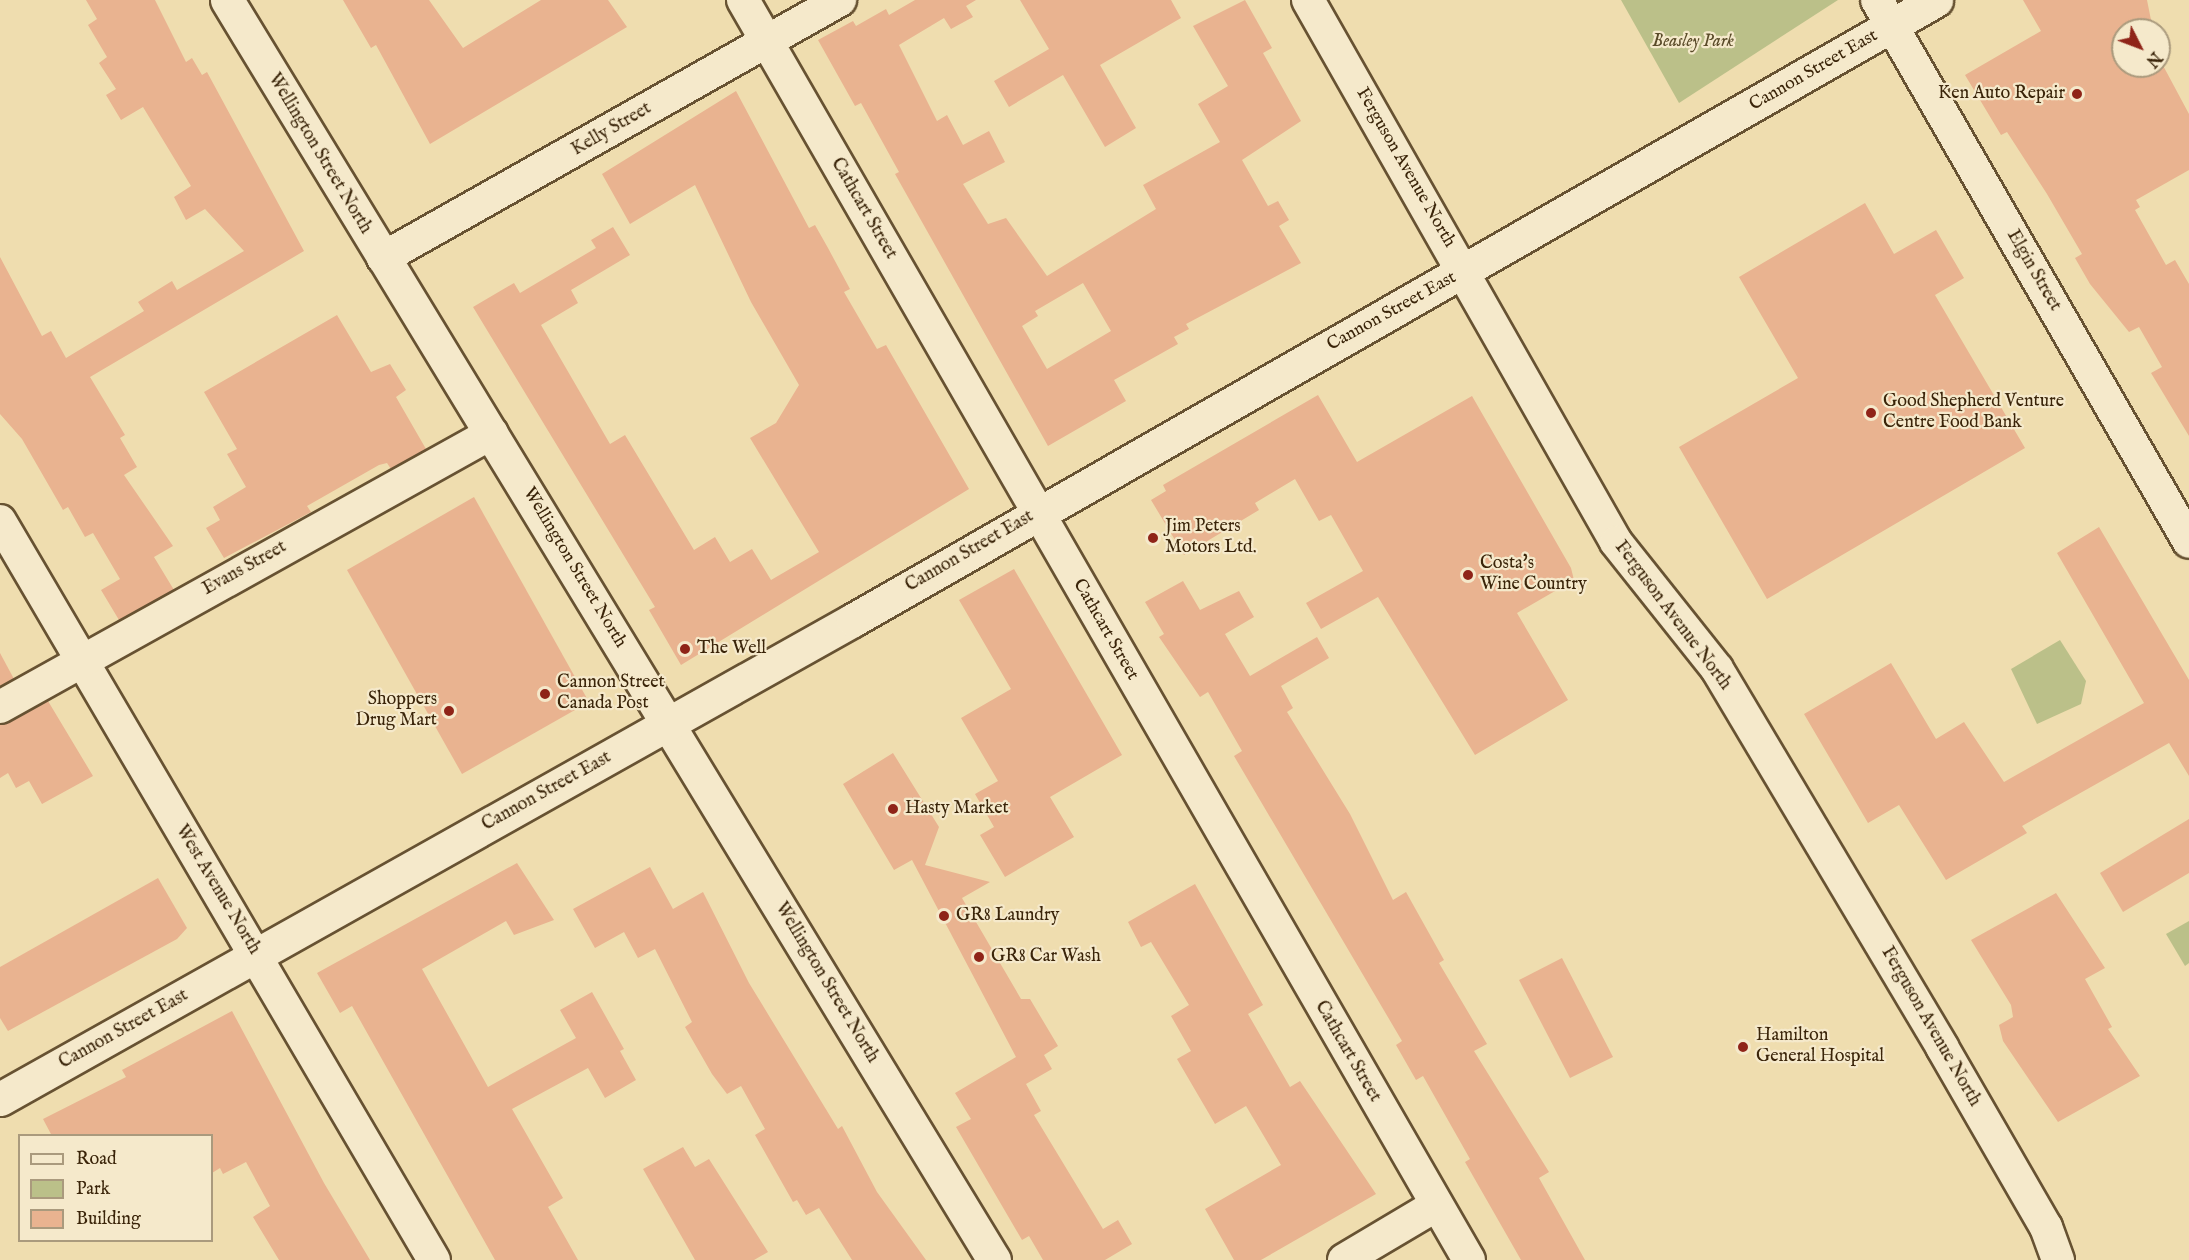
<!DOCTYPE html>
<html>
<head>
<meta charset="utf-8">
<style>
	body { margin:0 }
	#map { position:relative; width:2189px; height:1260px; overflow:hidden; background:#efddaf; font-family:"IM FELL English",serif }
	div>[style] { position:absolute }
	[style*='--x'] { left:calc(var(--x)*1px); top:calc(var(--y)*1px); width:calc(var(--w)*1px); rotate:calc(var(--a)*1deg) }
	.green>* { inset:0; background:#bbc089 }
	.building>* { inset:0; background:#e9b390 }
	.roads { filter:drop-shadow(2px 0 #675232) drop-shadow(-2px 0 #675232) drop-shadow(0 2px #675232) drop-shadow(0 -2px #675232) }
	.minor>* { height:32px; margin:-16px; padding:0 16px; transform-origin:16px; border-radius:16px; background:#f5e9cb }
	.secondary>* { height:33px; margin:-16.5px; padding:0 16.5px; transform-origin:16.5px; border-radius:16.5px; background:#f5e9cb }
	.dots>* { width:16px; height:16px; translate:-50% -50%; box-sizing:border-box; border:3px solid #f5e9cb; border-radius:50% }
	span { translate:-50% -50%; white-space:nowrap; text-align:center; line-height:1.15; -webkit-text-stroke:4.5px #f5e9cb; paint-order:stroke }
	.park-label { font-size:18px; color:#5a4b29; font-style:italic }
	.street-label { font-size:18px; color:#3a2409 }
	.poi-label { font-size:18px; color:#3a2409 }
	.right { translate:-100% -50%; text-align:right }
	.left { translate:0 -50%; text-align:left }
	.legend { position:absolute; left:18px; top:1134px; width:195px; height:108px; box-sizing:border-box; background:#f5e9cb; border:2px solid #aa9a7d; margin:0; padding:8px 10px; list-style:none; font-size:18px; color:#3a2409 }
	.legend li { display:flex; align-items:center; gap:12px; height:30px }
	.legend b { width:30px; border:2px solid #aa9a7d }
	.north { position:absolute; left:2111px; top:18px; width:60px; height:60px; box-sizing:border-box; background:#f5e9cb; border:2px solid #aa9a7d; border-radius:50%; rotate:132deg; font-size:16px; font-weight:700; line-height:24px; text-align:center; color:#3a2409 }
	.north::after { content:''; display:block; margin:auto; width:21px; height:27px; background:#8f2418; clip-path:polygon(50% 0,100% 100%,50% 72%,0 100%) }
</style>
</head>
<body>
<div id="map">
	<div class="green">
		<div style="clip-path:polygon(1621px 0,1838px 0,1679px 103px)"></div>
		<div style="clip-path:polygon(2060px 640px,2086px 681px,2081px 704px,2037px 724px,2011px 669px)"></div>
		<div style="clip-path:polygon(2189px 921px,2189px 963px,2185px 966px,2166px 934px)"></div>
	</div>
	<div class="building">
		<div style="clip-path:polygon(86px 0,155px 0,186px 62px,192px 58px,202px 75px,207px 72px,304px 251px,90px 377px,125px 435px,120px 438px,137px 467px,124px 475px,173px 546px,154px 557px,174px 590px,119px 620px,101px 590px,120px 579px,93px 533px,85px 537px,68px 507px,63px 510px,22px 439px,0 414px,0 257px,42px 336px,51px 331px,66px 358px,144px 311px,138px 302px,172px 281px,177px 290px,244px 251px,205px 209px,186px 220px,174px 197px,191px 186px,143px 107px,121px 120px,106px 95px,116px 89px,99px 63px,107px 57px,88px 25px,97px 19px)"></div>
		<div style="clip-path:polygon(343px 0,429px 0,463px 48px,541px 0,608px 0,627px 27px,430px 144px,376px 45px,371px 48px)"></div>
		<div style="clip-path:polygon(evenodd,915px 0,976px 0,966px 6px,973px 17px,951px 29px,944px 18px,899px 45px,937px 121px,947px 115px,963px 145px,989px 131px,1005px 162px,963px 184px,988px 224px,1006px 218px,1047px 276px,1156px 209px,1143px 185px,1220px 142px,1198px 104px,1228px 86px,1193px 26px,1245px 0,1272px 48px,1263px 53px,1301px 121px,1242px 160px,1268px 206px,1278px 201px,1289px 220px,1279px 226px,1301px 263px,1186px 324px,1189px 329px,1174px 337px,1178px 344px,1114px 380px,1126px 401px,1048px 446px,895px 174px,899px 172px,861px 103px,855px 106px,818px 40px,853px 21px,856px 26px,886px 9px,889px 15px,915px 0,1083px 283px,1111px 331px,1047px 369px,1022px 326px,1038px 316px,1035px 311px,1083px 283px)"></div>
		<div style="clip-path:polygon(1020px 0,1171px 0,1181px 18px,1100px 65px,1136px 128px,1105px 147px,1063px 75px,1009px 107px,994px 81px,1049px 49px)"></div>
		<div style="clip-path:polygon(2023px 0,2147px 0,2153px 30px,2123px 30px,2123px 66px,2159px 66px,2159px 58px,2189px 114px,2189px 170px,2136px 200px,2140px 207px,2135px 210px,2166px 265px,2175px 260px,2189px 284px,2189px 436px,2151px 373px,2162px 367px,2139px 327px,2129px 332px,2090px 284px,2075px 258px,2082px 254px,2047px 194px,2007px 132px,2001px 135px,1965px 75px,2041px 31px)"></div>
		<div style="clip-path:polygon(736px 91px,809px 228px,815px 225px,828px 248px,850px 289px,844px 292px,877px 349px,886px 345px,969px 489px,681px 665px,649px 610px,655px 607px,473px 307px,514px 283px,520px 293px,596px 248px,591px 240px,613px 227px,630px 255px,571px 290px,578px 303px,541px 325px,610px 444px,625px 435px,694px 550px,715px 537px,730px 562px,752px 549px,771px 580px,819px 552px,750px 438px,776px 423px,799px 385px,751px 302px,695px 185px,630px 224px,602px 174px)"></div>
		<div style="clip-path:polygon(1865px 203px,1894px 254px,1936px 230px,1964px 278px,1935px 295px,2025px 448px,1767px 599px,1679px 447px,1798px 378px,1739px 277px)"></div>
		<div style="clip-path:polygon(337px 315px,371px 372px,390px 364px,406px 390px,396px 397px,426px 449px,391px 469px,387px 463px,379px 465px,307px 506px,311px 512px,224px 558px,206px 528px,220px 520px,213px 507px,246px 487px,227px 454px,237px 449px,204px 392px)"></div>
		<div style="clip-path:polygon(1318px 395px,1357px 462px,1472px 396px,1571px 568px,1574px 580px,1517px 613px,1568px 700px,1475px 755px,1378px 597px,1321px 629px,1306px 603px,1363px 571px,1331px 515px,1319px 521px,1295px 479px,1255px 503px,1259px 510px,1184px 555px,1151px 500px,1166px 491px,1163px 485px)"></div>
		<div style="clip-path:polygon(474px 497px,589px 702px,462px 774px,347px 570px)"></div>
		<div style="clip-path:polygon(2099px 527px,2189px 680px,2189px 776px,2169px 743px,2022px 826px,2027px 833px,1946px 880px,1899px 805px,1868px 823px,1804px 714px,1891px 663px,1936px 739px,1964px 722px,2004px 782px,2144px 703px,2057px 553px)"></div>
		<div style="clip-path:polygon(1014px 569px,1122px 755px,1050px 797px,1074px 837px,1005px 877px,980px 835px,994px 827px,975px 794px,998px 781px,961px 718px,1011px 689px,959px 600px)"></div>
		<div style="clip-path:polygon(1183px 581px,1200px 610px,1239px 591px,1254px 617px,1225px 634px,1250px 676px,1317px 637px,1329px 658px,1281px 686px,1293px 708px,1287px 712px,1350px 814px,1393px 900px,1406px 892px,1444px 960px,1439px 963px,1487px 1044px,1474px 1051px,1549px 1172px,1539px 1178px,1585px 1260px,1521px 1260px,1465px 1162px,1470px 1159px,1423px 1076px,1416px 1080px,1396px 1045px,1402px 1041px,1234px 756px,1242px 751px,1208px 692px,1200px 697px,1159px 637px,1164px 634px,1145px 602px)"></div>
		<div style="clip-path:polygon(0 653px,14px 679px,0 686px)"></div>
		<div style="clip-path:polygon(48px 701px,93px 776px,42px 804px,29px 781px,16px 788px,8px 773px,0 778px,0 725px)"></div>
		<div style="clip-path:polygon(893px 753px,939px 827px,925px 865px,990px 882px,962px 898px,1021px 999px,1030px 999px,1058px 1046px,1044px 1055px,1052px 1069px,1026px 1084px,1041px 1111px,1034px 1115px,1103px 1229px,1118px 1220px,1132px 1244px,1105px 1260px,1043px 1260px,1029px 1236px,1022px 1240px,956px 1127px,971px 1119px,955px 1093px,1016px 1057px,912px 860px,894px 870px,843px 784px)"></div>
		<div style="clip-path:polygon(2189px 819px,2189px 873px,2123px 912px,2100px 873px)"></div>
		<div style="clip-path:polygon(517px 863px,554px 920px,514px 935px,506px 921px,422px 969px,488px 1087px,576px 1038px,560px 1010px,592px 992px,624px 1049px,620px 1051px,636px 1080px,605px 1098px,588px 1068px,512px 1109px,563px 1198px,548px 1207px,578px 1260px,495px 1260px,352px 1006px,340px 1013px,317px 973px)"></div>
		<div style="clip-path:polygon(650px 867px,673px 909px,703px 892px,749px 983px,838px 1129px,842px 1126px,877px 1192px,926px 1260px,852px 1260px,819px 1208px,806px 1215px,797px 1200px,793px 1202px,755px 1135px,765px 1129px,741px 1086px,727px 1094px,712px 1074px,685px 1027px,692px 1022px,655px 949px,638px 958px,624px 932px,595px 948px,573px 909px)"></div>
		<div style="clip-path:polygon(158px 878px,187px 928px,177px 939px,8px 1031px,0 1018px,0 967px)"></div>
		<div style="clip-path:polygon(1195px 884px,1263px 1005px,1248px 1014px,1290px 1087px,1300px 1081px,1376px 1194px,1261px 1260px,1234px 1260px,1205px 1209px,1281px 1165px,1246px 1106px,1215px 1124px,1177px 1059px,1191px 1051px,1171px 1016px,1189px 1005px,1151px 942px,1141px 947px,1128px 922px)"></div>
		<div style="clip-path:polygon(2056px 893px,2105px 968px,2085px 979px,2112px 1027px,2108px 1029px,2140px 1076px,2058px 1122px,2003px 1041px,1999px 1025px,2013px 1017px,2011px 1005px,1971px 940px)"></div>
		<div style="clip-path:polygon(1562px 958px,1613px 1057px,1570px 1078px,1519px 980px)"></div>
		<div style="clip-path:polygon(232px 1011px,324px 1183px,370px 1260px,279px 1260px,253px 1217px,270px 1206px,246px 1162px,223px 1174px,220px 1168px,212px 1173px,212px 1136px,52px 1136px,43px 1119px,126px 1077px,122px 1070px)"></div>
		<div style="clip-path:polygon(683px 1147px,695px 1167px,709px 1159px,768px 1252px,754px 1260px,695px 1260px,643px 1169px)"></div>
	</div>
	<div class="roads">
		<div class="minor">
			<div style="--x:743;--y:0;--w:1454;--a:60.05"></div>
			<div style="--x:1308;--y:0;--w:623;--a:60.39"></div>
			<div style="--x:1616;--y:542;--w:162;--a:51.5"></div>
			<div style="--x:1717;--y:669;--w:440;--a:59.2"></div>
			<div style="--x:1942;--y:1047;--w:208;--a:60"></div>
			<div style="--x:2046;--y:1227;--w:35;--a:70"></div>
			<div style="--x:1877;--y:0;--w:625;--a:60.07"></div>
			<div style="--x:383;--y:258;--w:525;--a:-29.45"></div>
			<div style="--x:0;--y:521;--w:857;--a:59.58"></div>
			<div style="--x:0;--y:707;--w:563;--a:-29.11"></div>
			<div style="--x:1344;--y:1260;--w:106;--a:-30.7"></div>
		</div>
		<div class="secondary">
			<div style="--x:227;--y:0;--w:1475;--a:58.67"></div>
			<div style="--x:0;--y:1099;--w:978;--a:-29.32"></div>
			<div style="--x:853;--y:620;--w:1248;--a:-29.79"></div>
		</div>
	</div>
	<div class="dots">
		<div style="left:2077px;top:94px;background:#8f2418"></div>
		<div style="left:1871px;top:413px;background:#8f2418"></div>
		<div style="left:1153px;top:538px;background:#8f2418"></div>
		<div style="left:1468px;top:575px;background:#8f2418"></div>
		<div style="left:685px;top:649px;background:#8f2418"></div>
		<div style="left:545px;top:694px;background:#8f2418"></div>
		<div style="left:449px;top:711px;background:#8f2418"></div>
		<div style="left:893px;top:809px;background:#8f2418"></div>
		<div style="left:944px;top:916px;background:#8f2418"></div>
		<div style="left:979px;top:957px;background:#8f2418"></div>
		<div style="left:1743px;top:1047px;background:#8f2418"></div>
	</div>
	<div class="park-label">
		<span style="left:1693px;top:42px">Beasley Park</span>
	</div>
	<div class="street-label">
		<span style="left:1814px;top:71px;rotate:-30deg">Cannon Street East</span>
		<span style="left:612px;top:130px;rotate:-30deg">Kelly Street</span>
		<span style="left:319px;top:154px;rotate:59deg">Wellington Street North</span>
		<span style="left:1405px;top:168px;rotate:60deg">Ferguson Avenue North</span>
		<span style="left:863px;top:209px;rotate:60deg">Cathcart Street</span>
		<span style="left:2033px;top:271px;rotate:60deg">Elgin Street</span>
		<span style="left:1392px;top:312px;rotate:-29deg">Cannon Street East</span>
		<span style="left:970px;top:552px;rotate:-30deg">Cannon Street East</span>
		<span style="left:574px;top:568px;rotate:59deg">Wellington Street North</span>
		<span style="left:245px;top:569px;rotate:-29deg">Evans Street</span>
		<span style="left:1672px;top:616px;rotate:53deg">Ferguson Avenue North</span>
		<span style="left:1105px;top:630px;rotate:60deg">Cathcart Street</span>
		<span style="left:547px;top:792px;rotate:-29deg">Cannon Street East</span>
		<span style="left:217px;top:890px;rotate:59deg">West Avenue North</span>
		<span style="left:826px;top:983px;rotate:59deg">Wellington Street North</span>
		<span style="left:1930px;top:1027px;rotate:60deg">Ferguson Avenue North</span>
		<span style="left:124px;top:1030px;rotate:-29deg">Cannon Street East</span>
		<span style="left:1347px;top:1052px;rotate:60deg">Cathcart Street</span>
	</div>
	<div class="poi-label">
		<span class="right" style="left:2065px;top:94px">Ken Auto Repair</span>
		<span class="left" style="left:1883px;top:413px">Good Shepherd Venture<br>Centre Food Bank</span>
		<span class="left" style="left:1165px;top:538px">Jim Peters<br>Motors Ltd.</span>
		<span class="left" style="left:1480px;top:575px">Costa's<br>Wine Country</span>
		<span class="left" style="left:697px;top:649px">The Well</span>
		<span class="left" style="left:557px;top:694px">Cannon Street<br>Canada Post</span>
		<span class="right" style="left:437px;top:711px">Shoppers<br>Drug Mart</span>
		<span class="left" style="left:905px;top:809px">Hasty Market</span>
		<span class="left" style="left:956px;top:916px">GR8 Laundry</span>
		<span class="left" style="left:991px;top:957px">GR8 Car Wash</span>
		<span class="left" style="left:1756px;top:1047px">Hamilton<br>General Hospital</span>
	</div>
	<ul class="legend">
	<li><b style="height:8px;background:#f5e9cb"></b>Road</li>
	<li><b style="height:16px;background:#bbc089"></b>Park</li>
	<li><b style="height:16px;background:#e9b390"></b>Building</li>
	</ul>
	<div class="north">N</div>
</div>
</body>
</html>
